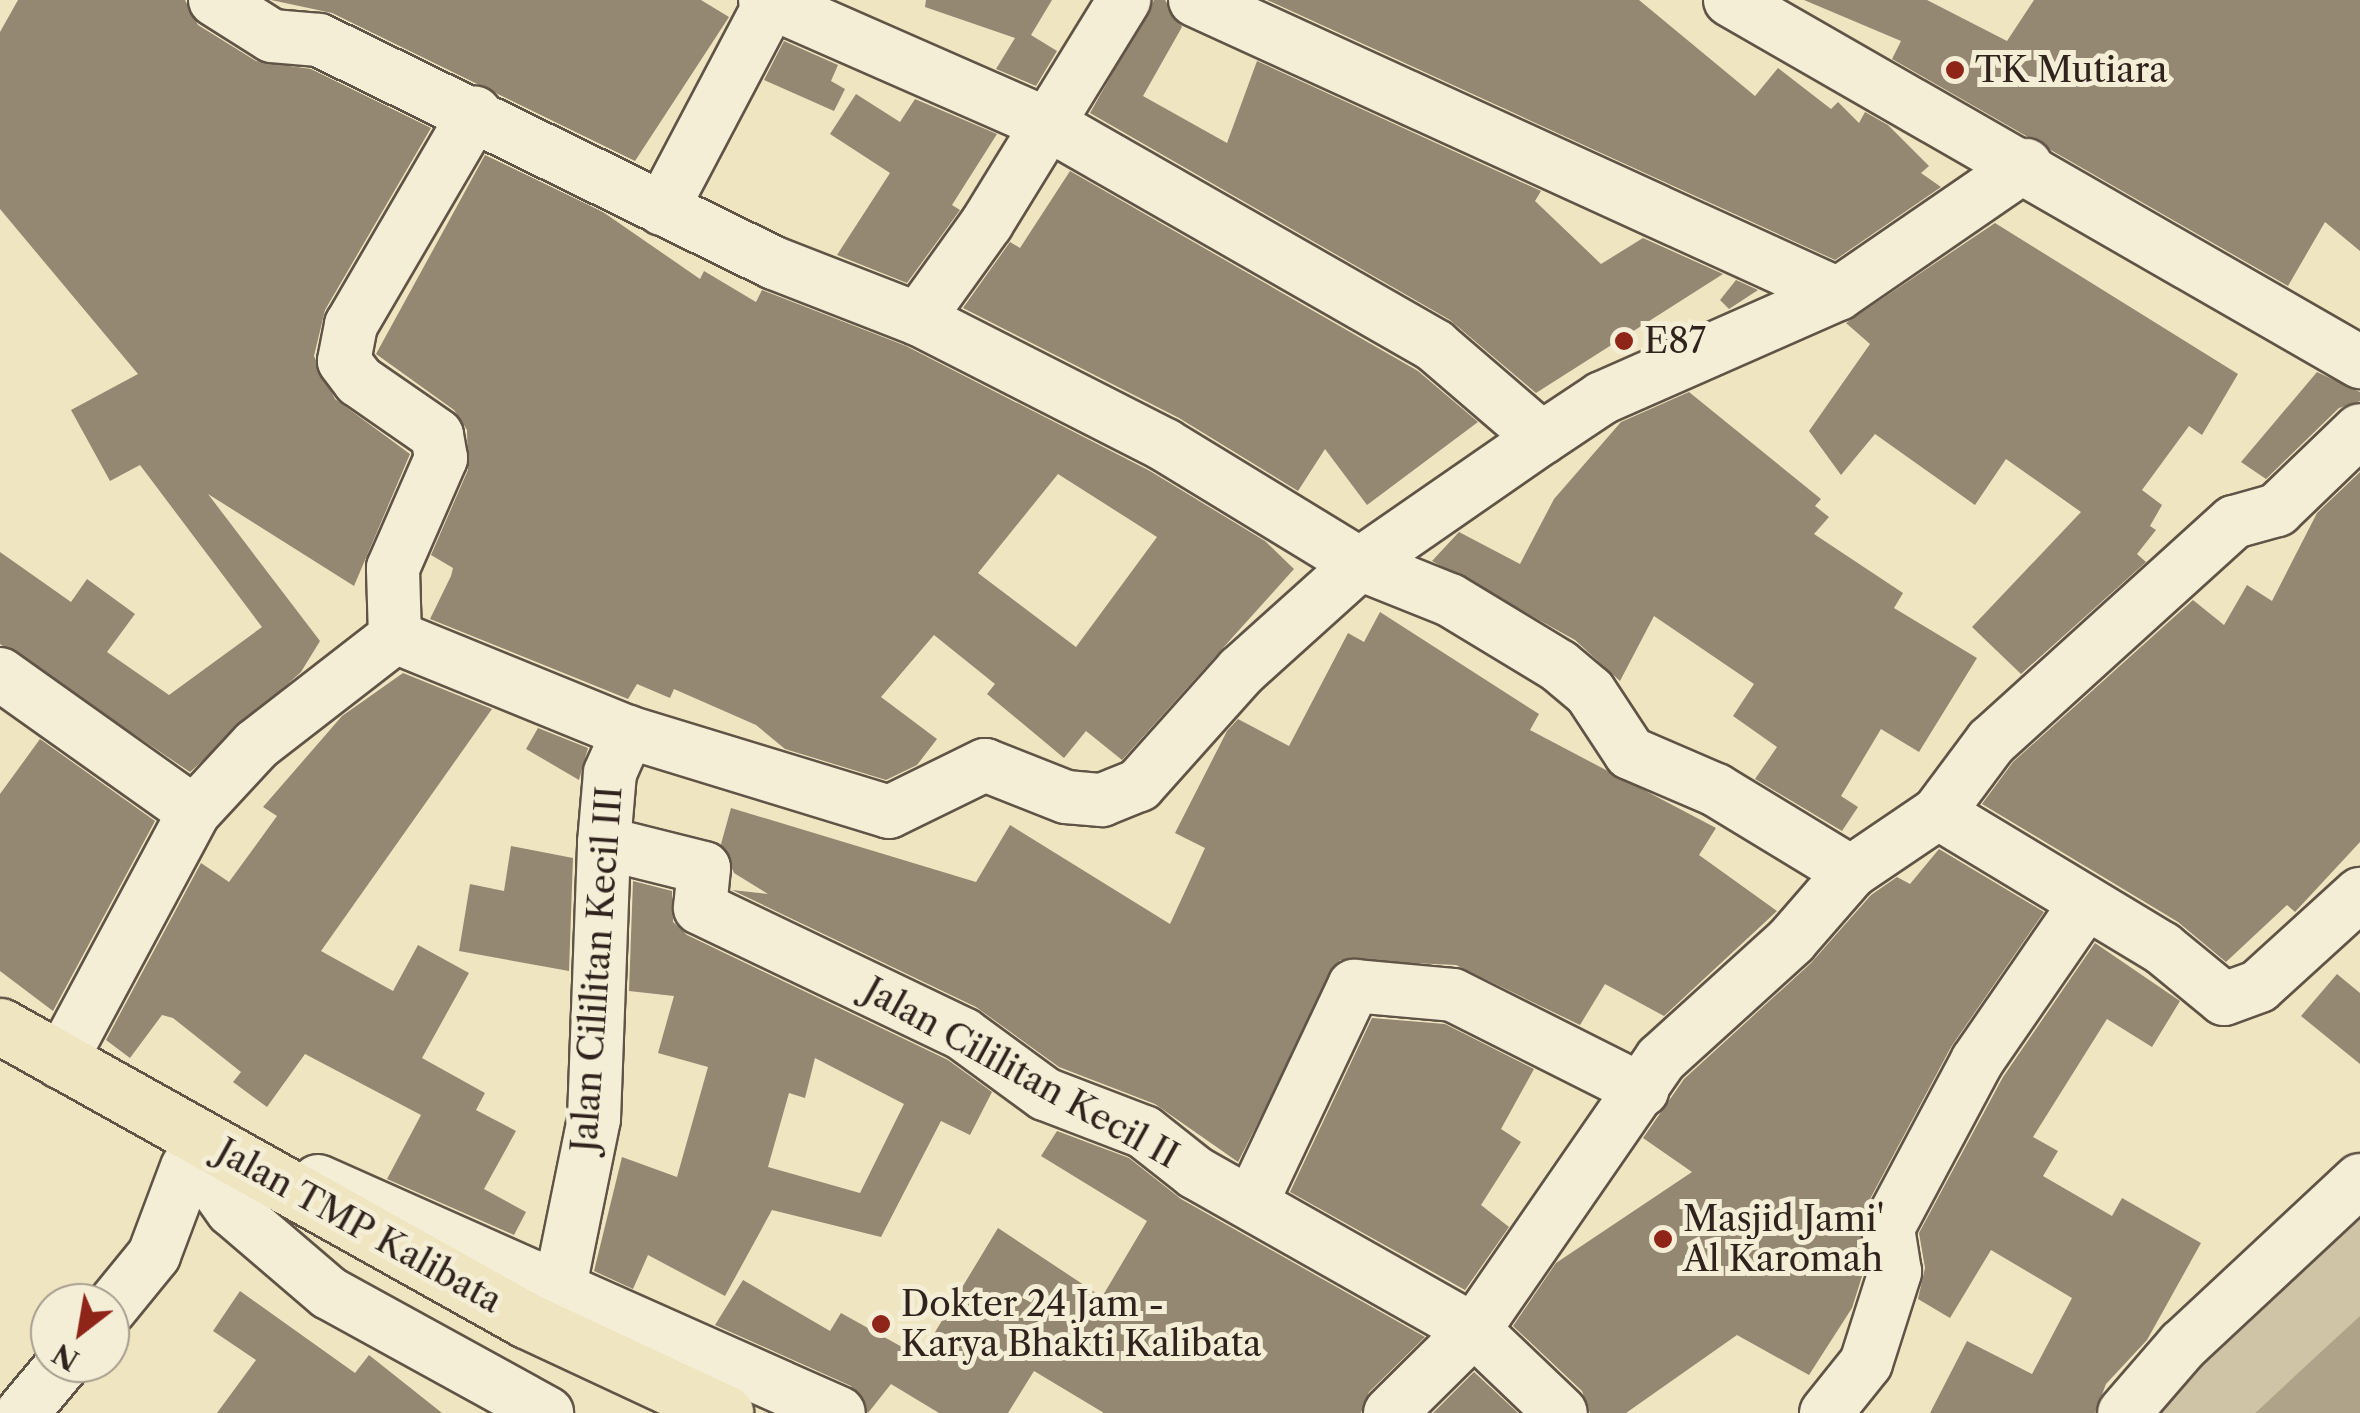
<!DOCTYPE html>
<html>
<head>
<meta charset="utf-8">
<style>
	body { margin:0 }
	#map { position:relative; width:2360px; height:1413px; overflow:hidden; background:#f0e5c1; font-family:"Libre Caslon Text",serif }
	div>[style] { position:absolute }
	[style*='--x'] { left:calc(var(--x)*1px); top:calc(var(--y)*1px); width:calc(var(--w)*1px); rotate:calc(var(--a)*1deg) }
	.green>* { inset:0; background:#cfc4a5 }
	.water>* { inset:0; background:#afa389 }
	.building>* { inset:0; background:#948872 }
	.roads { filter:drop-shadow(2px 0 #605446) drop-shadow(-2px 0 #605446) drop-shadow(0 2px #605446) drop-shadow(0 -2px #605446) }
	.minor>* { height:52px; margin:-26px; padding:0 26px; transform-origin:26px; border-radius:26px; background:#f5eed7 }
	.major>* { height:55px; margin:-27.5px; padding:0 27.5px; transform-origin:27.5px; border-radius:27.5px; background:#f0e5c1 }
	.dots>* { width:28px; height:28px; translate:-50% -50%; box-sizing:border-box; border:5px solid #f5eed7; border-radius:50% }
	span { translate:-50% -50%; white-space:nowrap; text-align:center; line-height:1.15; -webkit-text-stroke:10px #f5eed7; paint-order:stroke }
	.poi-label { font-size:35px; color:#30231d }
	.left { translate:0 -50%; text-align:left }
	.street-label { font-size:35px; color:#30231d }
	.north { position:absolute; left:30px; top:1283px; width:100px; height:100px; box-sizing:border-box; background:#f5eed7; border:2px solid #a69d8d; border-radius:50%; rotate:211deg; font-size:28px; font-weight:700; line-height:40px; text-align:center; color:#30231d }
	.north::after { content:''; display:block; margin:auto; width:35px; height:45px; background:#8f2418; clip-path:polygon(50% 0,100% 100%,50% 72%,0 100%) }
</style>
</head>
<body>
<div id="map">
	<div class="green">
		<div style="clip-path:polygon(2360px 1180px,2360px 1317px,2255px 1413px,2124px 1413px)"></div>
	</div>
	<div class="water">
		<div style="clip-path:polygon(2360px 1316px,2360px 1413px,2255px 1413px,2310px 1362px)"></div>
	</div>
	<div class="building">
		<div style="clip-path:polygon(18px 0,185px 0,198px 25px,256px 61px,311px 69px,431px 128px,325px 310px,314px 356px,335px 399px,410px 454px,354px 586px,208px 494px,320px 641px,301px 672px,190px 772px,0 644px,0 552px,71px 602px,87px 579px,135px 614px,107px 652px,169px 695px,262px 627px,140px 465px,110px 481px,71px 410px,138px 374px,0 209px,0 32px)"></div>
		<div style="clip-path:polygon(271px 0,701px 0,729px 17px,635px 161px,332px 13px)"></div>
		<div style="clip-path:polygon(926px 0,1052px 0,1031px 35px,1057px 51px,1036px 86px,996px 69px,1015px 38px,925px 7px)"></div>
		<div style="clip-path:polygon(1154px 0,1165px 0,1182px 27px,1143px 96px,1227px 143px,1257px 61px,1541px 191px,1535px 201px,1601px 264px,1643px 238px,1723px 274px,1536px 393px,1450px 320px,1090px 113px)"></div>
		<div style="clip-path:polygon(1267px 0,1639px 0,1755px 96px,1778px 68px,1831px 109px,1838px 102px,1859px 123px,1865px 112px,1888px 125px,1929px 166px,1921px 173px,1941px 187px,1835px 260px)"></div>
		<div style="clip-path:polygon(1804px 0,1927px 0,2007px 41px,2034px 0,2360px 0,2360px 251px,2325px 222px,2288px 286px,1892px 59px,1901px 41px)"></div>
		<div style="clip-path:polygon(784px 41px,838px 65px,831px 81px,845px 89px,834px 111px,764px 80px)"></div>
		<div style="clip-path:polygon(856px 94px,900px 122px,915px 99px,997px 134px,952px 205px,960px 210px,907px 283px,837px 255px,890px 173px,830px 134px)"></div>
		<div style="clip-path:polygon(evenodd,485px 155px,603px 212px,700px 279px,704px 271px,756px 302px,762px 290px,906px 346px,1150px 471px,1265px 541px,1294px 569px,1122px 760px,1086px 731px,1064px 758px,987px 694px,995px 684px,934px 635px,881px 697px,937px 739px,917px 765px,886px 780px,785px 749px,756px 725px,674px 689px,670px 698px,637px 684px,628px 699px,430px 619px,451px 576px,453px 568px,431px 555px,468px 470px,467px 430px,454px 410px,376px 354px,485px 155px,1058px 474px,1157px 537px,1076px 647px,978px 573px,1058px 474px)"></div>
		<div style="clip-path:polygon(1070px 171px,1418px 371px,1478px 422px,1367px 505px,1325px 449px,1298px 491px,1179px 418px,963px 308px,1010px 242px,1020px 248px)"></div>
		<div style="clip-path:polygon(1995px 223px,2238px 374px,2202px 435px,2189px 426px,2142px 490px,2162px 505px,2150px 526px,2156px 530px,2137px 554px,2146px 562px,2021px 674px,1972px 627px,2081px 512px,2006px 459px,1975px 505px,1875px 434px,1841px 475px,1809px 431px,1870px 344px,1846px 323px)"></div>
		<div style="clip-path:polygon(1736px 280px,1758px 290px,1729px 309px,1720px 300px)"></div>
		<div style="clip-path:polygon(2317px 372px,2360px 392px,2360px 401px,2339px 408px,2266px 479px,2241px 462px)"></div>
		<div style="clip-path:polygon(1689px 392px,1821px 499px,1815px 506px,1829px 517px,1814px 534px,1903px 593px,1894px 608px,1977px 658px,1919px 752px,1881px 729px,1841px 796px,1858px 807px,1842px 831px,1755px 779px,1777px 747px,1733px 716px,1754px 684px,1654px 616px,1620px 681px,1575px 640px,1432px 561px,1459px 532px,1520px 564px,1554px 499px,1621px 422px)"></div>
		<div style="clip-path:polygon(2360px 472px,2360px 842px,2295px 912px,2287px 905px,2226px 962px,2178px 922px,1982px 804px,2013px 762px,2193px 600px,2224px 625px,2247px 585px,2272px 601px,2317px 513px)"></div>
		<div style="clip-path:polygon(1380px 612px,1539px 714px,1530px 730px,1716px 828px,1699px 855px,1777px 911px,1664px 1016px,1605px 984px,1580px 1025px,1456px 965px,1340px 960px,1238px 1162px,1155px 1104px,1059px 1067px,976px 1007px,732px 890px,768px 894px,734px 873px,721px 844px,731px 808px,976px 882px,1010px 825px,1170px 924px,1205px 848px,1175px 833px,1227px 731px,1238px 719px,1289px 746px,1348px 633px,1364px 642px)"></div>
		<div style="clip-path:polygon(403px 673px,492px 709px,321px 951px,393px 991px,418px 945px,469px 973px,422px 1058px,485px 1093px,476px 1110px,516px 1131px,484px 1189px,526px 1212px,514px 1235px,387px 1179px,421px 1115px,305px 1054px,267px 1107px,233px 1082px,241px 1072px,173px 1018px,162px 1015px,130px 1058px,106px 1040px,201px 863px,229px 882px,277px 816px,263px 807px,342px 716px)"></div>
		<div style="clip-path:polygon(538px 728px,588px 748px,579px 780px,526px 749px)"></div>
		<div style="clip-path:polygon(40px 739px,155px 821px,53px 1011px,0 971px,0 794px)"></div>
		<div style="clip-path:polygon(511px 846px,573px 858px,569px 971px,459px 951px,470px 884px,504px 891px)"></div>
		<div style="clip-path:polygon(1939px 849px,2044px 912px,1951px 1047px,1862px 1214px,1864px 1270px,1852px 1308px,1809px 1375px,1737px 1335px,1626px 1413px,1590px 1413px,1582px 1391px,1513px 1326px,1556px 1263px,1692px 1172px,1643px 1138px,1684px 1079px,1811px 963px,1871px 895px,1897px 877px,1910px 884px)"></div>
		<div style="clip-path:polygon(evenodd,633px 881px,672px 891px,673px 922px,687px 935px,948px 1060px,992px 1092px,970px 1135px,941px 1121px,881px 1237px,772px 1210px,725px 1296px,648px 1255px,633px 1289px,594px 1271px,622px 1157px,677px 1177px,708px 1067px,658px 1053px,674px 996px,629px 991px,633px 881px,815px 1058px,904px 1104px,860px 1193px,768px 1167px,789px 1093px,805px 1098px,815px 1058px)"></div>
		<div style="clip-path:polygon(2095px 943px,2180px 1001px,2152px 1047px,2107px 1019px,2033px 1137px,2058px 1151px,2043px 1176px,2112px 1216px,2122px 1198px,2201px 1243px,2147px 1340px,2106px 1384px,2095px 1413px,1930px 1413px,1967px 1341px,2032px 1374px,2072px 1298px,1991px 1250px,1950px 1318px,1918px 1299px,1925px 1268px,1919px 1233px,2003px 1077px)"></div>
		<div style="clip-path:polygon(2337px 974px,2360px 993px,2360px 1064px,2301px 1016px)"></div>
		<div style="clip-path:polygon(1372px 1018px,1445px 1024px,1534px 1069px,1501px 1129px,1521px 1142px,1481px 1205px,1509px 1227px,1465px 1290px,1290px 1192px)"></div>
		<div style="clip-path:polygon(1057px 1131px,1129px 1158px,1181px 1199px,1425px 1337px,1369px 1392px,1361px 1413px,1104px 1413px,1034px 1371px,1008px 1413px,939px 1413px,891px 1384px,868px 1413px,851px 1386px,715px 1325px,743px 1280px,830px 1331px,841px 1313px,920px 1357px,998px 1228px,1102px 1297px,1147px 1221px,1041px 1156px)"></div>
		<div style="clip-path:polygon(240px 1291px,355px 1373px,369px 1355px,442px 1413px,217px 1413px,256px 1360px,213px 1331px)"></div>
		<div style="clip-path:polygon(1474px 1372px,1518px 1413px,1433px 1413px)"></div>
	</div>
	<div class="roads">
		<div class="minor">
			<div style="--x:215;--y:0;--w:67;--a:32.3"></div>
			<div style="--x:272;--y:36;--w:47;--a:4.9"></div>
			<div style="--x:319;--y:40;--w:507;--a:26.11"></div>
			<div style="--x:774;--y:263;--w:155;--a:21.3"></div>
			<div style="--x:918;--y:319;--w:277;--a:27"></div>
			<div style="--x:1165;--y:445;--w:228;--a:31.4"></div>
			<div style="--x:1360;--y:564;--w:97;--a:21.8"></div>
			<div style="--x:1450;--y:600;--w:127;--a:31.2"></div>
			<div style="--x:1559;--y:666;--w:40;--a:40"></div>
			<div style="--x:1590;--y:692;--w:73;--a:56.7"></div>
			<div style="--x:1630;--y:753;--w:94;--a:23.3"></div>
			<div style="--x:1716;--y:790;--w:158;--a:31.3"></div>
			<div style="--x:765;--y:0;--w:309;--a:23.7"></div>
			<div style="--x:1048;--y:124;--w:446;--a:29.8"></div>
			<div style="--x:1435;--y:346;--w:141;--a:40.7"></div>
			<div style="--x:1195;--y:0;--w:707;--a:24.57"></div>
			<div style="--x:1730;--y:0;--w:727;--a:29.88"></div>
			<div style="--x:662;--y:209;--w:236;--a:-62.2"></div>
			<div style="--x:918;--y:319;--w:118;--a:-54.3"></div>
			<div style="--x:987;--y:223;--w:262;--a:-58.4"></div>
			<div style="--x:395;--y:637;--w:69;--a:-91.7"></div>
			<div style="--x:393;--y:568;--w:120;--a:-66.4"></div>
			<div style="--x:441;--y:458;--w:23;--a:-100"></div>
			<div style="--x:437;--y:435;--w:95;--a:-145.3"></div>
			<div style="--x:359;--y:381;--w:25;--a:-127"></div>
			<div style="--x:344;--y:361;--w:37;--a:-79"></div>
			<div style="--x:351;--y:325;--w:246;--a:-59.7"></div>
			<div style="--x:0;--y:674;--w:238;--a:35.4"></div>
			<div style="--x:1938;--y:813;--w:262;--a:31.1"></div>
			<div style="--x:2162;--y:948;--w:80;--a:39.4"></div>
			<div style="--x:2224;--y:999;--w:37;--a:-20"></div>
			<div style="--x:2259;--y:986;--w:137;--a:-42.3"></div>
			<div style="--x:604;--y:843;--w:103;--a:14"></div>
			<div style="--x:704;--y:868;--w:40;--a:95.7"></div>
			<div style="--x:700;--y:908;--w:292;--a:25.6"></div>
			<div style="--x:963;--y:1034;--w:102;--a:36.2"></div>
			<div style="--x:1045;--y:1094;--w:106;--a:21"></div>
			<div style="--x:1144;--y:1132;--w:66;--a:38.3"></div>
			<div style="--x:1196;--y:1173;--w:319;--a:29.5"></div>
			<div style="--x:1474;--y:1330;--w:120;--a:43.7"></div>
			<div style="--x:60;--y:1062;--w:284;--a:-61.8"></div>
			<div style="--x:194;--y:812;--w:91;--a:-47.2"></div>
			<div style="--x:256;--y:745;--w:176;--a:-37.8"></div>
			<div style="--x:395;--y:637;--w:252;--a:22.2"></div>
			<div style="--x:628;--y:732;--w:273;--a:17"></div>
			<div style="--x:889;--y:812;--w:107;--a:-26.1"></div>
			<div style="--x:985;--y:765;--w:87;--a:21.6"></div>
			<div style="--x:1066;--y:797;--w:36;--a:5"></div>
			<div style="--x:1102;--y:800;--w:40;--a:-22"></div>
			<div style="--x:1139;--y:785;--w:153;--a:-48.2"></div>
			<div style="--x:1241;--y:671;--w:160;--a:-42"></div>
			<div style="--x:1360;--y:564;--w:221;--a:-34.7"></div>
			<div style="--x:1542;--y:438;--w:72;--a:-33.7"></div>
			<div style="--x:1602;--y:398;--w:258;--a:-23.8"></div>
			<div style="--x:1838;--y:294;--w:228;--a:-34.5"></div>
			<div style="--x:210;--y:1179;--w:38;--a:55"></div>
			<div style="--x:232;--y:1210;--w:128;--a:40.6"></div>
			<div style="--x:329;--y:1293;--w:249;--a:28.8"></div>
			<div style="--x:318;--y:1181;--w:570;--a:24"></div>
			<div style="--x:1253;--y:1200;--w:237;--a:-64.7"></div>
			<div style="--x:1354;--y:986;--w:99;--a:5.2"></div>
			<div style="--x:1453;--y:995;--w:212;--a:26.7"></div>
			<div style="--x:560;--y:1286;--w:170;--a:-78.5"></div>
			<div style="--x:594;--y:1119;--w:276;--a:-87.9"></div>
			<div style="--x:604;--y:843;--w:70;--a:-85.1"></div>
			<div style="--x:610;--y:773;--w:45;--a:-66.3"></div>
			<div style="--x:110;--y:1309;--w:70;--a:-50.8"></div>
			<div style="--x:154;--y:1255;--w:94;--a:-69.4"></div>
			<div style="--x:22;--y:1413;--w:65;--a:-50"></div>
			<div style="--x:1390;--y:1413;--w:118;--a:-44.7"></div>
			<div style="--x:1474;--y:1330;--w:329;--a:-55.4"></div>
			<div style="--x:1661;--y:1059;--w:176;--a:-42.2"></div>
			<div style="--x:1791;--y:941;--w:91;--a:-49"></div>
			<div style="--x:1851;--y:872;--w:105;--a:-34.1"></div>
			<div style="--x:1938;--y:813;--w:89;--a:-53.3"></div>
			<div style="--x:1991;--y:742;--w:328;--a:-42.2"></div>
			<div style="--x:2234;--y:522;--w:45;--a:-15.6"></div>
			<div style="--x:2277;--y:510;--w:115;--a:-43.9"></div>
			<div style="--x:1826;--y:1413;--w:64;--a:-51.3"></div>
			<div style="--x:1866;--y:1363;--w:96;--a:-72.3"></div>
			<div style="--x:1895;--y:1272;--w:45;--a:-99"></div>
			<div style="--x:1888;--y:1228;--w:189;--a:-61.9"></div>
			<div style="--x:1977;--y:1061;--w:192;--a:-55.4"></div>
			<div style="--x:2124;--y:1413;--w:90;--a:-49.1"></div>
			<div style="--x:2183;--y:1345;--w:242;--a:-43"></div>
		</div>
		<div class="major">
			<div style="--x:0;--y:1026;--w:603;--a:29.2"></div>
			<div style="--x:526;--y:1320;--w:220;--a:25"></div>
		</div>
	</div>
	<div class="dots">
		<div style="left:1955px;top:70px;background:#8f2418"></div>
		<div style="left:1624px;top:341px;background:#8f2418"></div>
		<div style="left:1663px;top:1239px;background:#8f2418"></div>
		<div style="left:881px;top:1324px;background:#8f2418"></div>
	</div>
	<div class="poi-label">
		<span class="left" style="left:1975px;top:70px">TK Mutiara</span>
		<span class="left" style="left:1644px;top:341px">E87</span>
		<span class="left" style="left:1683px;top:1239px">Masjid Jami'<br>Al Karomah</span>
		<span class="left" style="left:901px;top:1324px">Dokter 24 Jam -<br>Karya Bhakti Kalibata</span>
	</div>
	<div class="street-label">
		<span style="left:597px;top:969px;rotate:-86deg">Jalan Cililitan Kecil III</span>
		<span style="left:1021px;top:1073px;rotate:29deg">Jalan Cililitan Kecil II</span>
		<span style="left:359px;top:1226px;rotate:29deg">Jalan TMP Kalibata</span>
	</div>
	<div class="north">N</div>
</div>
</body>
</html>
